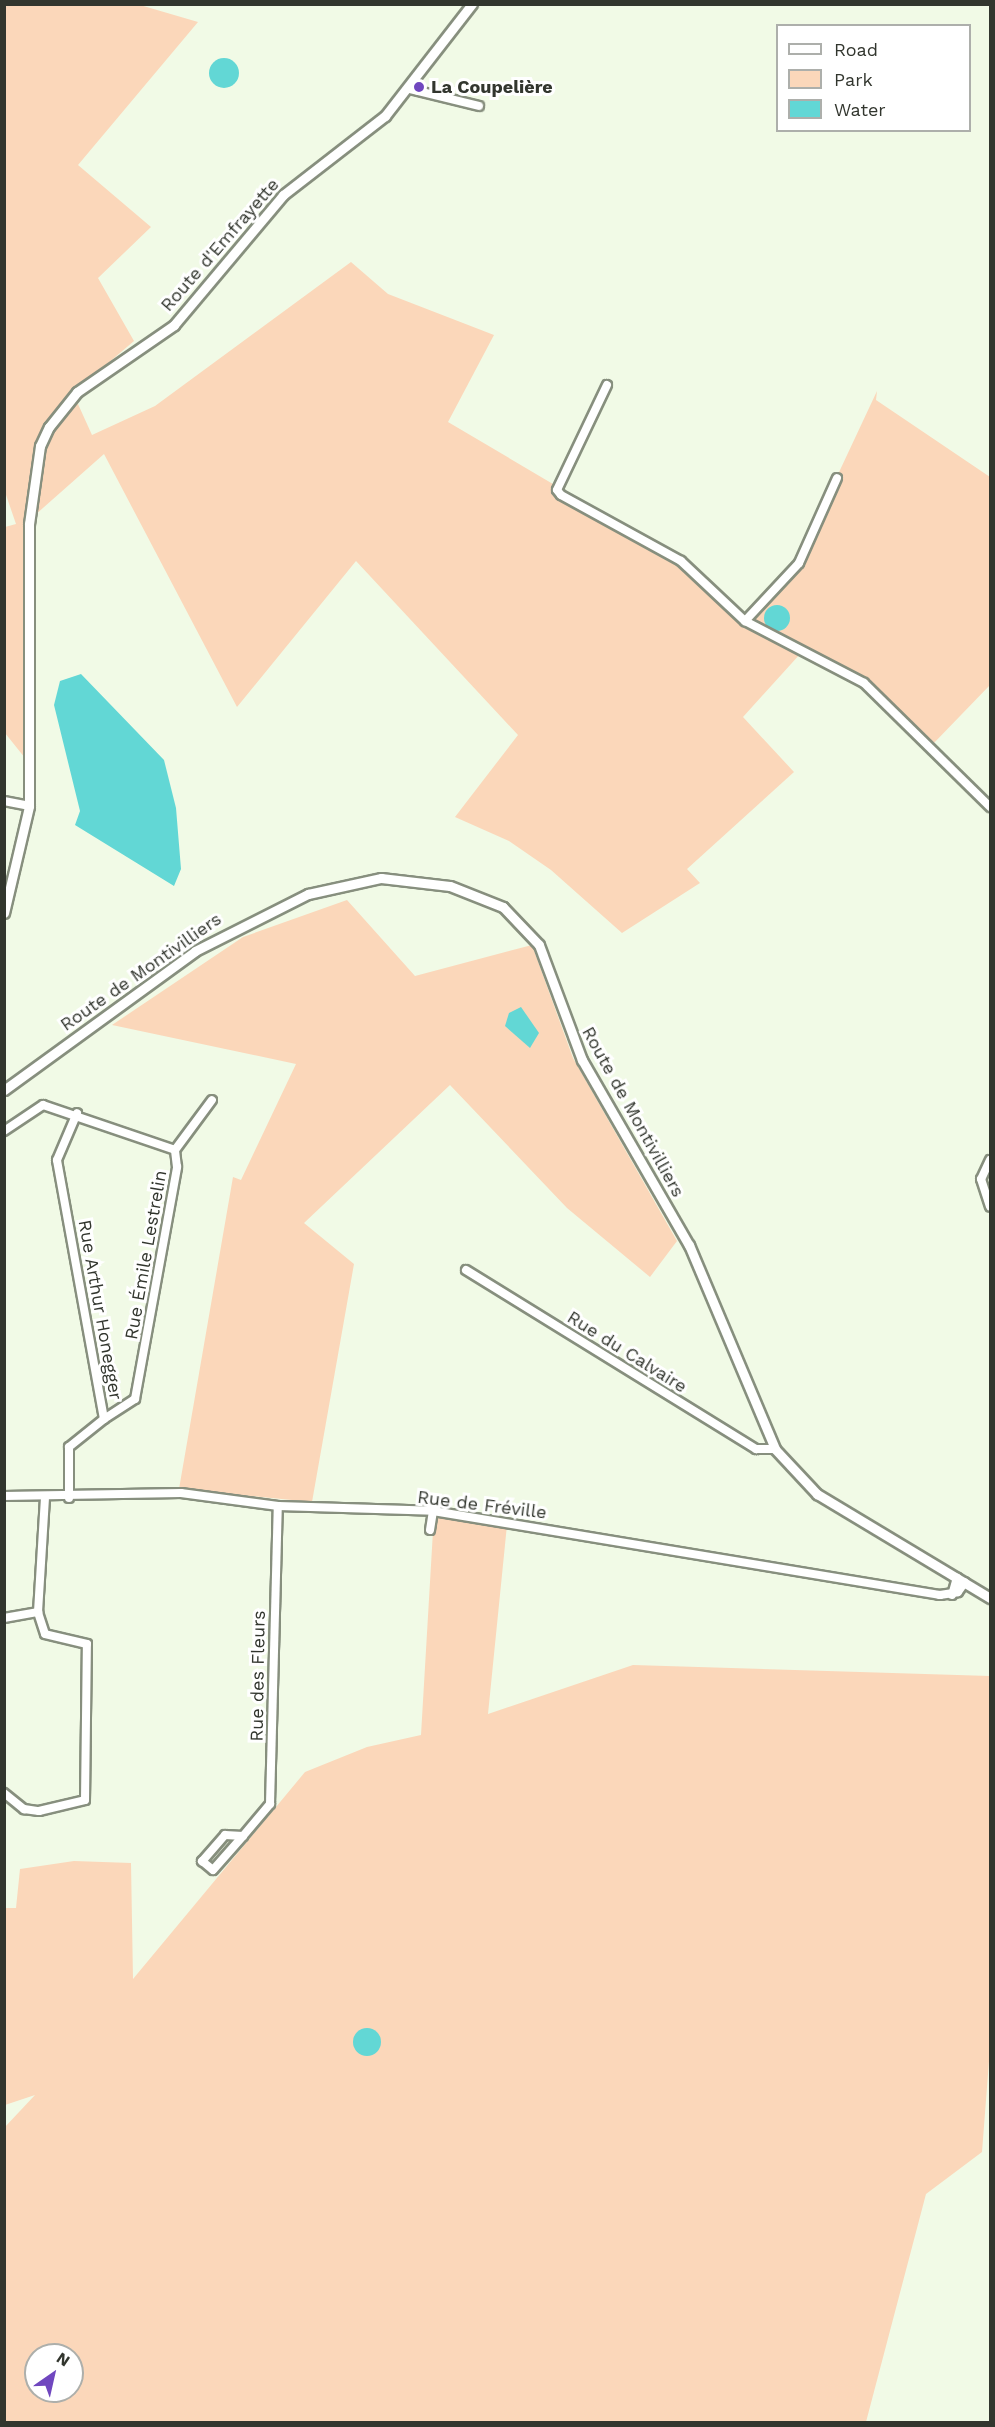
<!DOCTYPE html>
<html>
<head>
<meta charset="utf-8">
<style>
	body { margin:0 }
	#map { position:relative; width:995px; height:2427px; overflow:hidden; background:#f1fae6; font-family:"Work Sans",sans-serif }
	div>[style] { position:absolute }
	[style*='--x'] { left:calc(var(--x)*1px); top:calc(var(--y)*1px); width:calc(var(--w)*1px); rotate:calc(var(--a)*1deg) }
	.green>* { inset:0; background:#fbd7ba }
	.water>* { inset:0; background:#62d7d5 }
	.round { border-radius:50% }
	.roads { filter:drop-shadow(2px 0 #878f7e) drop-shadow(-2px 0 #878f7e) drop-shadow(0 2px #878f7e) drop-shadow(0 -2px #878f7e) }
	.minor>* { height:8px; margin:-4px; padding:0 4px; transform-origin:4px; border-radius:4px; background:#fff }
	.tertiary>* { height:9px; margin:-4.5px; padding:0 4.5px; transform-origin:4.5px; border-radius:4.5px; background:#fff }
	.dots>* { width:16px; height:16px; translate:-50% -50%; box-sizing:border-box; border:3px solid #fff; border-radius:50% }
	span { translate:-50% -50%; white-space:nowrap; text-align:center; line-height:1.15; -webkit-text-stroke:6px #fff; paint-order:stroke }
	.poi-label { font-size:18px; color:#32362e; font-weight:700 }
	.left { translate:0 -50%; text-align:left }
	.street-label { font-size:18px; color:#32362e }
	.frame { position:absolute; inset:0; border:6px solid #32362e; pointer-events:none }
	.legend { position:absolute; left:776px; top:24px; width:195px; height:108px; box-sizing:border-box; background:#fff; border:2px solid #adafab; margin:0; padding:8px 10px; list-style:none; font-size:18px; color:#32362e }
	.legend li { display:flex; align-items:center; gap:12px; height:30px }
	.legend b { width:30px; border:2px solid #adafab }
	.north { position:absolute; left:24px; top:2343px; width:60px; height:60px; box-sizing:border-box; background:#fff; border:2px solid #adafab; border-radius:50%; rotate:34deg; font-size:16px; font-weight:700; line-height:24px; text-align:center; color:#32362e }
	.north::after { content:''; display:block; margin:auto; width:21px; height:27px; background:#7047bf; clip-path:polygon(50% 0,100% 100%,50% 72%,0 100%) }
</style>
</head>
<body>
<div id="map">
	<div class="green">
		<div style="clip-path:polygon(5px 5px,140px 5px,198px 22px,78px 165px,151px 227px,98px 278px,134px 341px,73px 393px,92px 435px,155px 406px,351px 262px,388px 294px,494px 335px,448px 422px,685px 562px,746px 616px,797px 562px,877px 391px,876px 400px,990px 477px,990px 685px,932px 745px,858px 682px,801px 653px,743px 717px,794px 772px,687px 869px,700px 883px,622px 933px,551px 870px,509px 841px,455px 817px,518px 735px,356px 561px,237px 707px,104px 454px,26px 523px,25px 758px,5px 733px,5px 527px,16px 524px,5px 492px)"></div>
		<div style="clip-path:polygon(347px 900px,415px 976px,532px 945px,573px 1058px,677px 1241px,650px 1277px,567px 1208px,450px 1085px,304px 1223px,354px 1264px,312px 1502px,179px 1489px,233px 1177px,241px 1180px,296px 1064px,112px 1025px,243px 937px)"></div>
		<div style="clip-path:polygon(evenodd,434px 1514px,507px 1525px,488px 1714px,633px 1665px,990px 1676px,990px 2048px,982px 2152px,926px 2194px,866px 2422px,5px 2422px,4px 2128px,35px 2095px,5px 2105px,5px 1908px,16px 1908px,20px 1869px,74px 1861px,131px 1863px,133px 1979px,305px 1772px,367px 1747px,421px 1735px,434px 1514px,36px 2355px,72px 2355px,72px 2391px,36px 2391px,36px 2355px)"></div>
	</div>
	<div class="water">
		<div class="round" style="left:209px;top:58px;width:30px;height:30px"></div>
		<div class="round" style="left:764px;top:605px;width:26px;height:26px"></div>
		<div style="clip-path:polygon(81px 674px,164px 760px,176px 808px,181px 869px,174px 886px,75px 825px,80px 811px,54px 705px,60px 681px)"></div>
		<div style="clip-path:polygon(521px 1007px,539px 1033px,530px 1048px,505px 1026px,509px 1013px)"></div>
		<div class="round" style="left:353px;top:2028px;width:28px;height:28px"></div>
	</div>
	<div class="roads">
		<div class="minor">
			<div style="--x:410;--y:89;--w:71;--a:13.8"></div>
			<div style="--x:607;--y:385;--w:116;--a:115.5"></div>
			<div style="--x:557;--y:490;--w:6;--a:51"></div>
			<div style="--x:561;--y:495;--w:137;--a:28.8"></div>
			<div style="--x:681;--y:561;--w:88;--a:43.2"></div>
			<div style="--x:745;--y:621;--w:134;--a:27.5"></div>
			<div style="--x:864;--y:683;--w:177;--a:44.5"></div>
			<div style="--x:745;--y:621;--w:79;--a:-47"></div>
			<div style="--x:799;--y:563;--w:93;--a:-65.9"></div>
			<div style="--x:4;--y:801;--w:25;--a:11"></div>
			<div style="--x:4;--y:1131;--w:47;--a:-33.7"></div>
			<div style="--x:43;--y:1105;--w:139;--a:18.8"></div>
			<div style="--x:175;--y:1150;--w:62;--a:-53.5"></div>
			<div style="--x:990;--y:1160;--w:21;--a:115"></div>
			<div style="--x:981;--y:1179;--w:29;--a:72"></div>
			<div style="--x:466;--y:1270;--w:341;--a:31.7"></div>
			<div style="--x:756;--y:1449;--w:19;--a:0"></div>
			<div style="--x:104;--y:1419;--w:37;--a:-33"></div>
			<div style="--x:135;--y:1399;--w:236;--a:-79.7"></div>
			<div style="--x:177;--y:1167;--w:17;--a:-97"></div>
			<div style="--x:4;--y:1496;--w:177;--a:-1"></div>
			<div style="--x:181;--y:1493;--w:98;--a:7.6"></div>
			<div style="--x:278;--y:1506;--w:155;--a:1.8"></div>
			<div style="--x:433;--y:1511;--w:514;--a:9.41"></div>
			<div style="--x:940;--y:1595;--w:18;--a:-9"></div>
			<div style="--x:958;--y:1592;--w:12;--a:-55"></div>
			<div style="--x:69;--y:1498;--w:51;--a:-90"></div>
			<div style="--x:69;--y:1447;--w:45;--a:-38.7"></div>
			<div style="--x:104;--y:1419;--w:263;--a:-100.3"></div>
			<div style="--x:57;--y:1160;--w:51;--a:-66.9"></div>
			<div style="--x:430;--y:1530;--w:19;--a:-81"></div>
			<div style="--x:952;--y:1595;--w:18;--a:-74"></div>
			<div style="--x:4;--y:1618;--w:35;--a:-10"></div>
			<div style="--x:4;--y:1793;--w:26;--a:39"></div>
			<div style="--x:24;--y:1809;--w:15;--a:8"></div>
			<div style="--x:39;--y:1811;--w:47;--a:-13.4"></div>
			<div style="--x:85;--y:1800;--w:156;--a:-89.3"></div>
			<div style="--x:87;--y:1644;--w:43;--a:-166.6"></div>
			<div style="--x:45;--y:1634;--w:23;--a:-108"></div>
			<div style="--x:38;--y:1612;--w:113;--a:-86.5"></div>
			<div style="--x:243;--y:1836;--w:18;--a:-177"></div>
			<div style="--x:225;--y:1835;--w:35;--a:131"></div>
			<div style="--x:202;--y:1861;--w:14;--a:39"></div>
			<div style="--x:213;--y:1870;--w:45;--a:-48.6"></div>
			<div style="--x:243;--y:1836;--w:42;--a:-49.8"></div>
			<div style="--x:270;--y:1804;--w:298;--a:-88.5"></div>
		</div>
		<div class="tertiary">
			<div style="--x:4;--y:913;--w:110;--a:-76.8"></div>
			<div style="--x:29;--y:806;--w:282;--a:-90"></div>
			<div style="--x:29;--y:524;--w:79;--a:-82"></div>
			<div style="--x:40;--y:446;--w:21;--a:-65"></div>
			<div style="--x:49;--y:427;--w:45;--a:-51.3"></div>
			<div style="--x:77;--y:392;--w:118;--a:-34.6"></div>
			<div style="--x:174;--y:325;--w:170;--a:-50"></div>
			<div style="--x:283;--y:195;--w:129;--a:-37.8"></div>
			<div style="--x:385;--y:116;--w:142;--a:-52.2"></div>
			<div style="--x:4;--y:1090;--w:236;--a:-36"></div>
			<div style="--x:195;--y:951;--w:127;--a:-26.8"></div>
			<div style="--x:308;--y:894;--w:75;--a:-12.4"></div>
			<div style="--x:381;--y:878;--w:69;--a:6.6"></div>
			<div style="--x:450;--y:886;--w:57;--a:21.6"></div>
			<div style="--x:503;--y:907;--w:52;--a:46.5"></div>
			<div style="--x:539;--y:945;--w:123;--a:69.5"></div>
			<div style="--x:582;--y:1060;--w:214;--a:60"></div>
			<div style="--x:689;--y:1245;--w:221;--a:67.1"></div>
			<div style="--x:775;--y:1449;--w:62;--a:47"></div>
			<div style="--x:817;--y:1494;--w:202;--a:31"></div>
		</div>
	</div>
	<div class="dots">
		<div style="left:419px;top:87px;background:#7047bf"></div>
	</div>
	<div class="poi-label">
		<span class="left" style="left:431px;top:87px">La Coupelière</span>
	</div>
	<div class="street-label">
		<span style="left:220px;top:245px;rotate:-49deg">Route d'Emfrayette</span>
		<span style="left:141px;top:972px;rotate:-35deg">Route de Montivilliers</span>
		<span style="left:633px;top:1112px;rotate:61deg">Route de Montivilliers</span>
		<span style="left:146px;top:1255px;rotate:-80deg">Rue Émile Lestrelin</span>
		<span style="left:100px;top:1310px;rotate:80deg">Rue Arthur Honegger</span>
		<span style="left:627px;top:1352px;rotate:32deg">Rue du Calvaire</span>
		<span style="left:482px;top:1505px;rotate:7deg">Rue de Fréville</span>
		<span style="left:258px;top:1676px;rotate:-89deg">Rue des Fleurs</span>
	</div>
	<div class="frame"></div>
	<ul class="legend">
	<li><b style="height:8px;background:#fff"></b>Road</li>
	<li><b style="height:16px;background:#fbd7ba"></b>Park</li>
	<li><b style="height:16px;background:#62d7d5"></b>Water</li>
	</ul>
	<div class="north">N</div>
</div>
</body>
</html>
